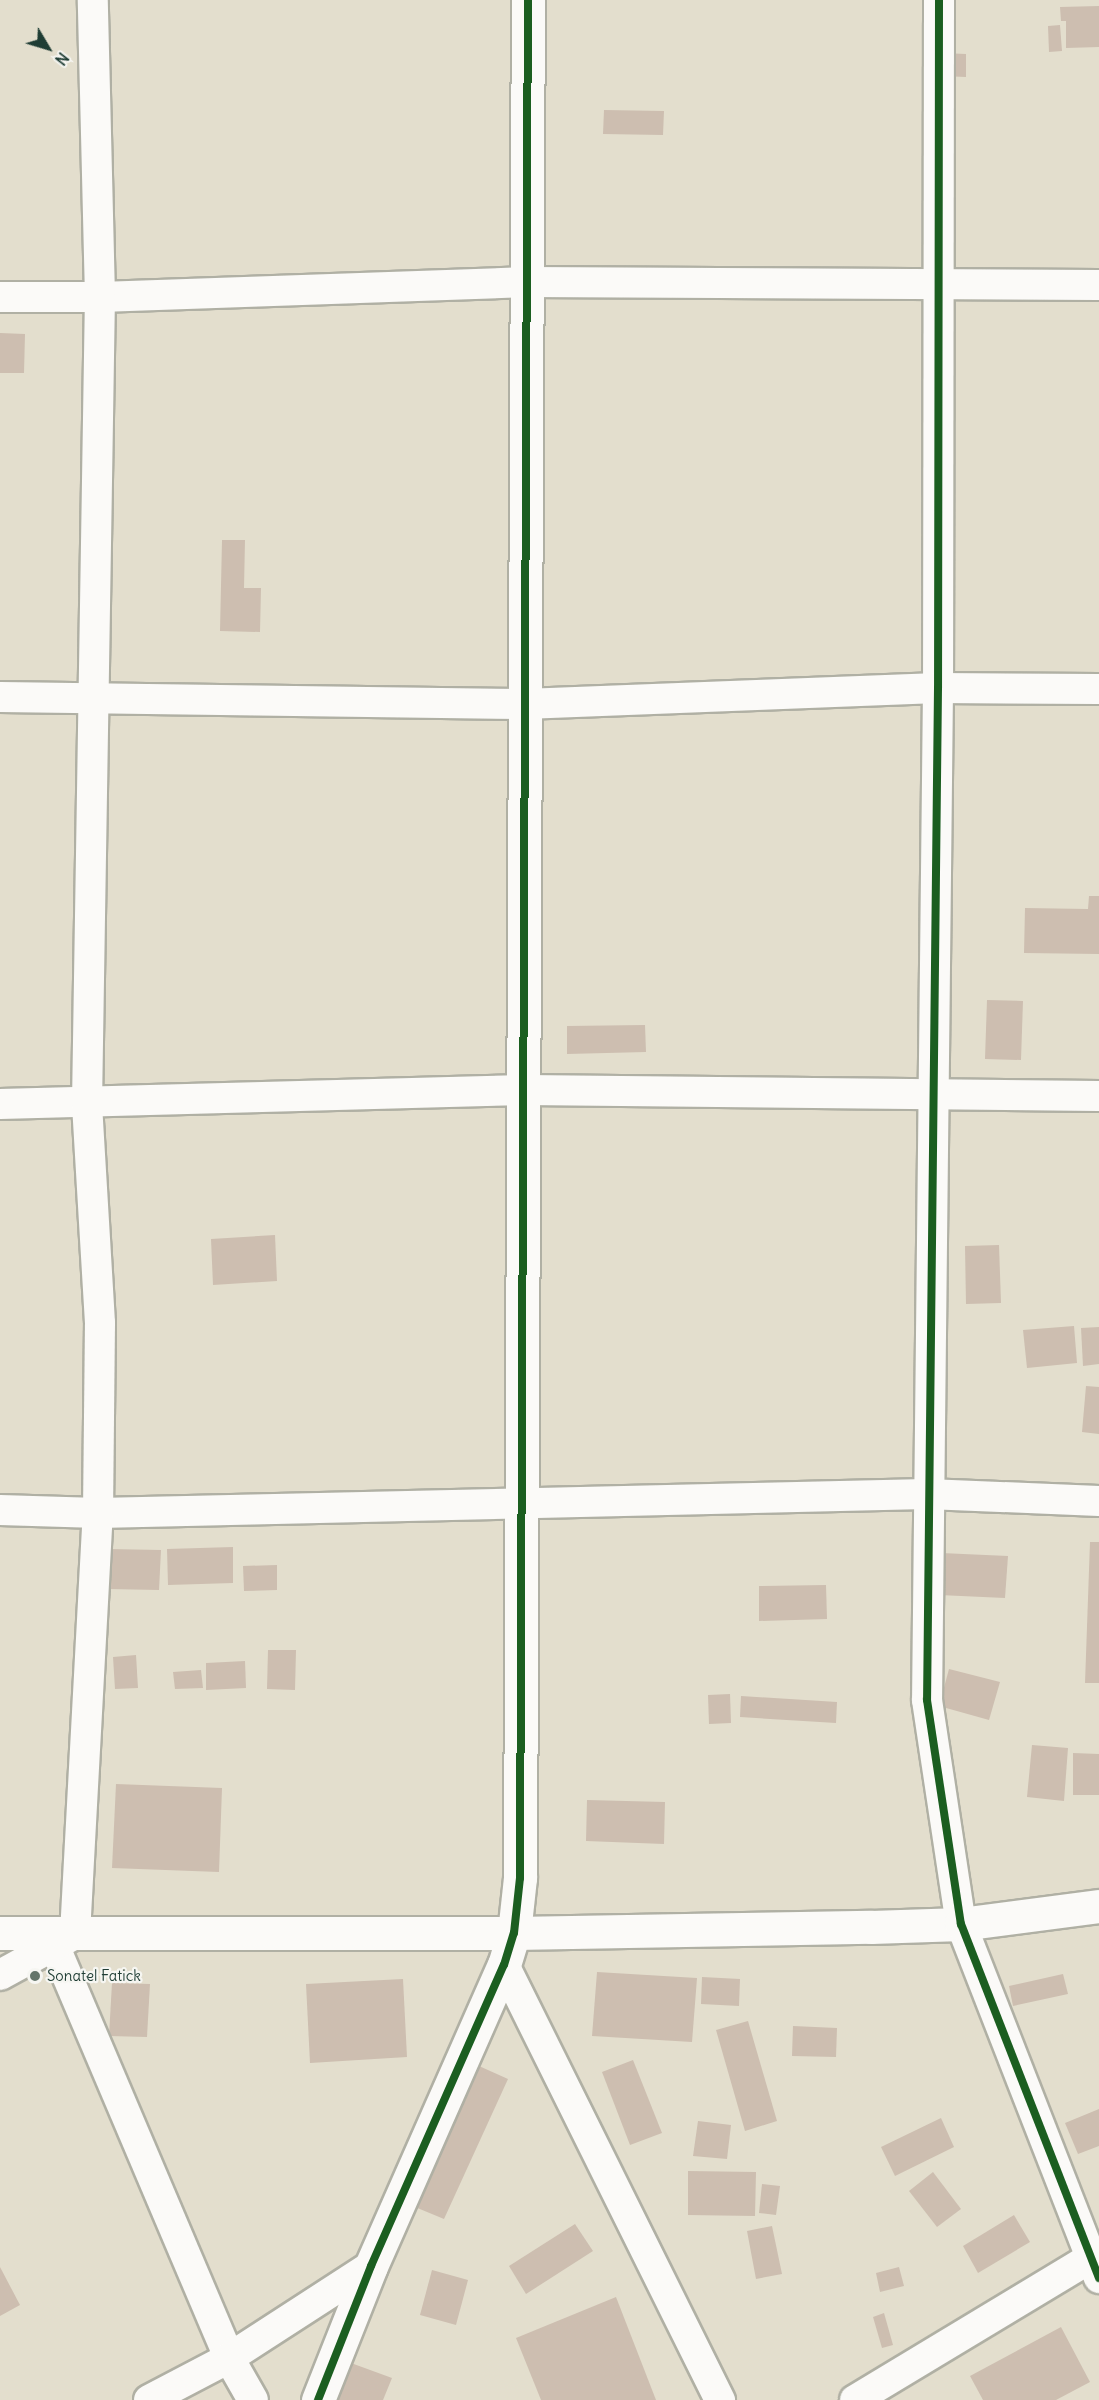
<!DOCTYPE html>
<html>
<head>
<meta charset="utf-8">
<style>
	body { margin:0 }
	#map { position:relative; width:1099px; height:2400px; overflow:hidden; background:#e3decd; font-family:Delius,sans-serif }
	div>[style] { position:absolute }
	[style*='--x'] { left:calc(var(--x)*1px); top:calc(var(--y)*1px); width:calc(var(--w)*1px); rotate:calc(var(--a)*1deg) }
	.building>* { inset:0; background:#cdbeb0 }
	.roads { filter:drop-shadow(2px 0 #b0b0a4) drop-shadow(-2px 0 #b0b0a4) drop-shadow(0 2px #b0b0a4) drop-shadow(0 -2px #b0b0a4) }
	.minor>* { height:30px; margin:-15px; padding:0 15px; transform-origin:15px; border-radius:15px; background:#fbfaf8 }
	.tertiary>* { height:33px; margin:-16.5px; padding:0 16.5px; transform-origin:16.5px; border-radius:16.5px; background:#fbfaf8 }
	.primary>* { height:33px; margin:-16.5px; padding:0 16.5px; transform-origin:16.5px; border-radius:16.5px; background:#fbfaf8 }
	.cycleway>* { height:8px; margin:-4px; padding:0 4px; transform-origin:4px; border-radius:4px; background:#1b5e20 }
	.dots>* { width:16px; height:16px; translate:-50% -50%; box-sizing:border-box; border:3px solid #f6f6f2; border-radius:50% }
	span { translate:-50% -50%; white-space:nowrap; text-align:center; line-height:1.15; -webkit-text-stroke:4.5px #f6f6f2; paint-order:stroke }
	.poi-label { font-size:15px; color:#1f3d34 }
	.left { translate:0 -50%; text-align:left }
	.north { position:absolute; left:18px; top:18px; width:60px; height:60px; -webkit-text-stroke:4px #f6f6f2; paint-order:stroke; rotate:128deg; font-size:16px; font-weight:700; line-height:24px; text-align:center; color:#1f3d34 }
	.north::after { content:''; display:block; margin:auto; width:21px; height:27px; background:#1f3d34; clip-path:polygon(50% 0,100% 100%,50% 72%,0 100%) }
</style>
</head>
<body>
<div id="map">
	<div class="building">
		<div style="clip-path:polygon(1099px 6px,1099px 47px,1066px 48px,1066px 21px,1061px 21px,1060px 7px)"></div>
		<div style="clip-path:polygon(1060px 25px,1062px 51px,1049px 52px,1048px 26px)"></div>
		<div style="clip-path:polygon(942px 53px,966px 54px,966px 77px,941px 76px)"></div>
		<div style="clip-path:polygon(604px 110px,664px 111px,663px 135px,603px 134px)"></div>
		<div style="clip-path:polygon(0 333px,25px 334px,24px 373px,0 373px)"></div>
		<div style="clip-path:polygon(222px 540px,245px 540px,244px 588px,261px 588px,260px 632px,220px 631px)"></div>
		<div style="clip-path:polygon(1089px 896px,1099px 896px,1099px 954px,1024px 953px,1025px 908px,1088px 909px)"></div>
		<div style="clip-path:polygon(987px 1000px,1023px 1001px,1021px 1060px,985px 1059px)"></div>
		<div style="clip-path:polygon(645px 1025px,646px 1052px,567px 1054px,567px 1026px)"></div>
		<div style="clip-path:polygon(275px 1235px,277px 1281px,213px 1285px,211px 1239px)"></div>
		<div style="clip-path:polygon(999px 1245px,1001px 1303px,966px 1304px,965px 1246px)"></div>
		<div style="clip-path:polygon(1074px 1326px,1077px 1363px,1027px 1368px,1023px 1330px)"></div>
		<div style="clip-path:polygon(1099px 1327px,1099px 1364px,1083px 1366px,1081px 1328px)"></div>
		<div style="clip-path:polygon(1086px 1386px,1099px 1387px,1099px 1434px,1082px 1432px)"></div>
		<div style="clip-path:polygon(1090px 1542px,1099px 1542px,1099px 1683px,1085px 1683px)"></div>
		<div style="clip-path:polygon(233px 1547px,233px 1583px,168px 1585px,167px 1549px)"></div>
		<div style="clip-path:polygon(108px 1549px,161px 1550px,159px 1590px,107px 1589px)"></div>
		<div style="clip-path:polygon(941px 1553px,1008px 1556px,1005px 1598px,939px 1595px)"></div>
		<div style="clip-path:polygon(277px 1565px,277px 1590px,244px 1591px,243px 1566px)"></div>
		<div style="clip-path:polygon(826px 1585px,827px 1619px,759px 1621px,759px 1586px)"></div>
		<div style="clip-path:polygon(268px 1650px,296px 1650px,295px 1690px,267px 1689px)"></div>
		<div style="clip-path:polygon(136px 1655px,138px 1688px,115px 1689px,113px 1657px)"></div>
		<div style="clip-path:polygon(245px 1661px,246px 1688px,206px 1690px,206px 1663px)"></div>
		<div style="clip-path:polygon(949px 1669px,1000px 1682px,989px 1720px,939px 1706px)"></div>
		<div style="clip-path:polygon(201px 1670px,203px 1688px,175px 1689px,173px 1672px)"></div>
		<div style="clip-path:polygon(730px 1694px,731px 1723px,709px 1724px,708px 1695px)"></div>
		<div style="clip-path:polygon(741px 1696px,837px 1702px,836px 1723px,740px 1717px)"></div>
		<div style="clip-path:polygon(1032px 1745px,1068px 1748px,1064px 1801px,1027px 1797px)"></div>
		<div style="clip-path:polygon(1073px 1753px,1099px 1754px,1099px 1795px,1073px 1795px)"></div>
		<div style="clip-path:polygon(116px 1784px,222px 1788px,219px 1872px,112px 1868px)"></div>
		<div style="clip-path:polygon(587px 1800px,665px 1802px,664px 1844px,586px 1841px)"></div>
		<div style="clip-path:polygon(597px 1972px,697px 1978px,692px 2042px,592px 2036px)"></div>
		<div style="clip-path:polygon(1063px 1974px,1068px 1994px,1013px 2006px,1009px 1986px)"></div>
		<div style="clip-path:polygon(702px 1977px,740px 1979px,739px 2006px,701px 2004px)"></div>
		<div style="clip-path:polygon(403px 1979px,407px 2057px,310px 2063px,306px 1984px)"></div>
		<div style="clip-path:polygon(112px 1983px,150px 1984px,147px 2037px,109px 2036px)"></div>
		<div style="clip-path:polygon(748px 2021px,777px 2121px,745px 2131px,716px 2030px)"></div>
		<div style="clip-path:polygon(793px 2026px,837px 2028px,836px 2057px,792px 2056px)"></div>
		<div style="clip-path:polygon(633px 2060px,662px 2133px,630px 2145px,602px 2072px)"></div>
		<div style="clip-path:polygon(479px 2066px,508px 2079px,444px 2219px,415px 2207px)"></div>
		<div style="clip-path:polygon(1099px 2109px,1099px 2146px,1078px 2154px,1065px 2123px)"></div>
		<div style="clip-path:polygon(941px 2118px,954px 2147px,895px 2176px,881px 2147px)"></div>
		<div style="clip-path:polygon(698px 2121px,731px 2125px,727px 2159px,693px 2156px)"></div>
		<div style="clip-path:polygon(688px 2171px,756px 2172px,755px 2216px,688px 2215px)"></div>
		<div style="clip-path:polygon(933px 2172px,961px 2209px,937px 2227px,909px 2191px)"></div>
		<div style="clip-path:polygon(762px 2184px,780px 2186px,776px 2215px,759px 2213px)"></div>
		<div style="clip-path:polygon(1014px 2215px,1030px 2242px,978px 2273px,963px 2246px)"></div>
		<div style="clip-path:polygon(575px 2224px,593px 2251px,526px 2294px,509px 2266px)"></div>
		<div style="clip-path:polygon(772px 2226px,782px 2274px,756px 2279px,747px 2231px)"></div>
		<div style="clip-path:polygon(0 2267px,20px 2305px,0 2316px)"></div>
		<div style="clip-path:polygon(899px 2267px,904px 2286px,880px 2292px,876px 2273px)"></div>
		<div style="clip-path:polygon(432px 2270px,468px 2280px,456px 2325px,420px 2315px)"></div>
		<div style="clip-path:polygon(616px 2297px,656px 2400px,541px 2400px,516px 2338px)"></div>
		<div style="clip-path:polygon(884px 2313px,893px 2345px,882px 2348px,873px 2317px)"></div>
		<div style="clip-path:polygon(1061px 2327px,1090px 2382px,1056px 2400px,983px 2400px,970px 2376px)"></div>
		<div style="clip-path:polygon(351px 2363px,392px 2378px,383px 2400px,337px 2400px)"></div>
	</div>
	<div class="roads">
		<div class="minor">
			<div style="--x:939;--y:0;--w:688;--a:90.08"></div>
			<div style="--x:938;--y:688;--w:1012;--a:90.62"></div>
			<div style="--x:927;--y:1700;--w:227;--a:81.4"></div>
			<div style="--x:961;--y:1924;--w:380;--a:68.7"></div>
			<div style="--x:0;--y:297;--w:100;--a:0"></div>
			<div style="--x:100;--y:297;--w:427;--a:-2"></div>
			<div style="--x:527;--y:282;--w:572;--a:0.3"></div>
			<div style="--x:0;--y:697;--w:524;--a:0.77"></div>
			<div style="--x:524;--y:704;--w:414;--a:-2.2"></div>
			<div style="--x:938;--y:688;--w:161;--a:0.4"></div>
			<div style="--x:0;--y:1104;--w:525;--a:-1.53"></div>
			<div style="--x:525;--y:1090;--w:574;--a:0.6"></div>
			<div style="--x:0;--y:1510;--w:98;--a:1.8"></div>
			<div style="--x:98;--y:1513;--w:829;--a:-1.31"></div>
			<div style="--x:927;--y:1494;--w:172;--a:2.3"></div>
			<div style="--x:54;--y:1945;--w:449;--a:67"></div>
			<div style="--x:229;--y:2358;--w:48;--a:60.3"></div>
			<div style="--x:504;--y:1965;--w:486;--a:63.6"></div>
			<div style="--x:0;--y:1975;--w:85;--a:-28.7"></div>
			<div style="--x:75;--y:1934;--w:422;--a:-86.9"></div>
			<div style="--x:98;--y:1513;--w:190;--a:-89.4"></div>
			<div style="--x:100;--y:1323;--w:219;--a:-93.4"></div>
			<div style="--x:87;--y:1104;--w:807;--a:-89.08"></div>
			<div style="--x:100;--y:297;--w:297;--a:-91.4"></div>
			<div style="--x:149;--y:2400;--w:90;--a:-27.7"></div>
			<div style="--x:229;--y:2358;--w:169;--a:-32.9"></div>
			<div style="--x:855;--y:2400;--w:285;--a:-31.1"></div>
		</div>
		<div class="tertiary">
			<div style="--x:318;--y:2400;--w:144;--a:-68.4"></div>
			<div style="--x:371;--y:2266;--w:329;--a:-66.2"></div>
			<div style="--x:504;--y:1965;--w:34;--a:-73"></div>
			<div style="--x:514;--y:1933;--w:55;--a:-83.8"></div>
			<div style="--x:520;--y:1878;--w:1878;--a:-89.76"></div>
		</div>
		<div class="primary">
			<div style="--x:0;--y:1933;--w:514;--a:0"></div>
			<div style="--x:514;--y:1933;--w:357;--a:-1"></div>
			<div style="--x:871;--y:1927;--w:90;--a:-1.9"></div>
			<div style="--x:961;--y:1924;--w:139;--a:-7.4"></div>
		</div>
	</div>
	<div class="cycleway">
		<div style="--x:939;--y:0;--w:688;--a:90.08"></div>
		<div style="--x:938;--y:688;--w:1012;--a:90.62"></div>
		<div style="--x:927;--y:1700;--w:227;--a:81.4"></div>
		<div style="--x:961;--y:1924;--w:380;--a:68.7"></div>
		<div style="--x:318;--y:2400;--w:144;--a:-68.4"></div>
		<div style="--x:371;--y:2266;--w:329;--a:-66.2"></div>
		<div style="--x:504;--y:1965;--w:34;--a:-73"></div>
		<div style="--x:514;--y:1933;--w:55;--a:-83.8"></div>
		<div style="--x:520;--y:1878;--w:1878;--a:-89.76"></div>
	</div>
	<div class="dots">
		<div style="left:35px;top:1976px;background:#64756a"></div>
	</div>
	<div class="poi-label">
		<span class="left" style="left:47px;top:1976px">Sonatel Fatick</span>
	</div>
	<div class="north">N</div>
</div>
</body>
</html>
